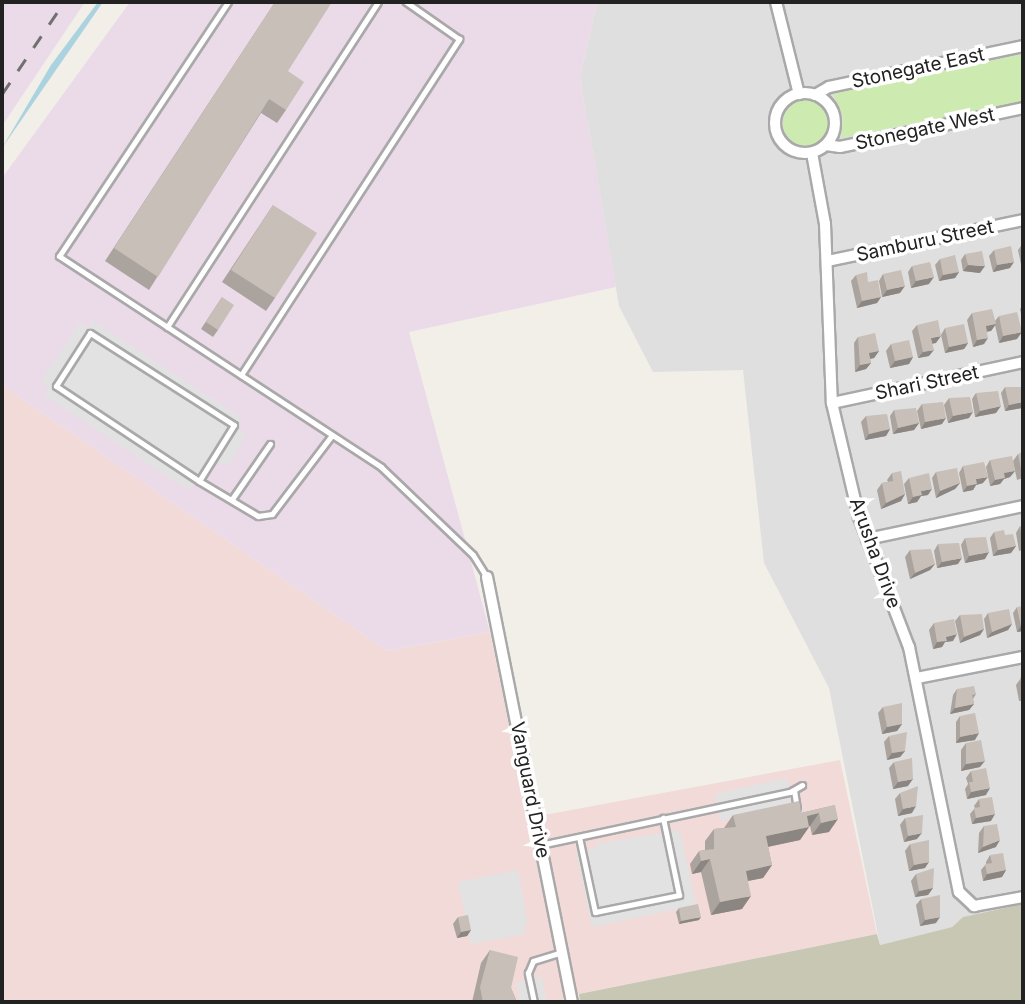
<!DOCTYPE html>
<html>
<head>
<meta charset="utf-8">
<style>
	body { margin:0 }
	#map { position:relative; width:1025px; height:1004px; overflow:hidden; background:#f2efe9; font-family:Inter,sans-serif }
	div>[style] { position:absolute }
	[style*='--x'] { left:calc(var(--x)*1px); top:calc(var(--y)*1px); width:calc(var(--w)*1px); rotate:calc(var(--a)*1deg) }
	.residential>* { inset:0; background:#e0dfdf }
	.commercial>* { inset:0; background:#f2dad9 }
	.industrial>* { inset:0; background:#ebdbe8 }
	.construction>* { inset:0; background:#c7c7b4 }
	.grass>* { inset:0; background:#cdebb0 }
	.round { border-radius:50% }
	.parking>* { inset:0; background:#e2e2e2 }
	.water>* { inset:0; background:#aad3df }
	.roads { filter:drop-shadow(2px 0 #a9a9a9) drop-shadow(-2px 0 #a9a9a9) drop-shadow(0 2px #a9a9a9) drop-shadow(0 -2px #a9a9a9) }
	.service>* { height:5px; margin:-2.5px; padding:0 2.5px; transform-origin:2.5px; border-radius:2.5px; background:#fff }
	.minor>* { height:10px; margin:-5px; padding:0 5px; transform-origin:5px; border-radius:5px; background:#fff }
	.minor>.ring { margin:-5px; padding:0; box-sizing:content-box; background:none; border:10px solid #fff; border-radius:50% }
	.rail>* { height:2.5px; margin-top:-1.25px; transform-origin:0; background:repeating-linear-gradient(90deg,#707070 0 14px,transparent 0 28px) }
	.wall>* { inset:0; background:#aba49e }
	.shaded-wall>* { inset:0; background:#8b8681 }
	.building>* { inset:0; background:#c7bfb8 }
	span { translate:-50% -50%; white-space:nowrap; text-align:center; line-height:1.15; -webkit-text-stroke:7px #fff; paint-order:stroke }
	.street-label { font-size:19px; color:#222 }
	.frame { position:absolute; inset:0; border:4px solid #222; pointer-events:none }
</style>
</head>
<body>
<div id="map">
	<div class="residential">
		<div style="clip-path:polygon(597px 2px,1023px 2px,1023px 904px,963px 917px,952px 927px,880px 945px,829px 688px,764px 563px,743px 370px,653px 372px,619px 306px,580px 78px)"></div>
	</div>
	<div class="commercial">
		<div style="clip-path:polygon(2px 385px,387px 651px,490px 632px,528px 818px,840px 760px,877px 934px,563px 997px,563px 1002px,2px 1002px)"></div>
	</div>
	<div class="industrial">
		<div style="clip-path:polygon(2px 2px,85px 2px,2px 126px)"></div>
		<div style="clip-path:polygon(130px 2px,597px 2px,580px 78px,616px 287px,409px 332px,490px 632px,387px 651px,2px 385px,2px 178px)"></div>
	</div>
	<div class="construction">
		<div style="clip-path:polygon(1023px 904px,1023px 1002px,580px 1002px,579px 994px,877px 934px,880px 945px,952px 927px,963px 917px)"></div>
	</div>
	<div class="grass">
		<div style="clip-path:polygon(1023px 54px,1023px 101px,841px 138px,843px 116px,833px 94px)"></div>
		<div class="round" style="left:783px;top:100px;width:46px;height:46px"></div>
	</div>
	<div class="parking">
		<div style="clip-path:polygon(92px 320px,242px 418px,237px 428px,246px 435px,228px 466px,218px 462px,200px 486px,195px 483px,188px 490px,44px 395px,49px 387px,41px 381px,80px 322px,88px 328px)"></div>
		<div style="clip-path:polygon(786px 778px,794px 805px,720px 821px,715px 794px)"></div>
		<div style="clip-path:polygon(680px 830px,696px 905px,592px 927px,576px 852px,596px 848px,596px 844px)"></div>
		<div style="clip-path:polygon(518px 870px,528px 924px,524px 925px,525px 934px,471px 944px,458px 882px)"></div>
		<div style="clip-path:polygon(542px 977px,547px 1002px,520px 1002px,516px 983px)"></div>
	</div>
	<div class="water">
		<div style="clip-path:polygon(98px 2px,103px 2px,2px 148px,51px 65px)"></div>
	</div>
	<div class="roads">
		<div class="service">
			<div style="--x:228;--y:2;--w:305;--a:123.6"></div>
			<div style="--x:59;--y:256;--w:385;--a:33.2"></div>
			<div style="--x:381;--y:467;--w:127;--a:43.7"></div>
			<div style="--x:473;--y:555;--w:26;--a:58"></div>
			<div style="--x:167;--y:327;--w:387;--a:-57"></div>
			<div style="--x:241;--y:375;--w:401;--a:-57"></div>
			<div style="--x:459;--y:39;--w:65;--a:-145.1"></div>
			<div style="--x:199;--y:481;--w:66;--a:-58"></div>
			<div style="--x:234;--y:425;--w:171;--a:-147.4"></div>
			<div style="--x:90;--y:333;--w:63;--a:122.7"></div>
			<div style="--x:56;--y:386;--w:172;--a:33.6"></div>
			<div style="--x:199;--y:481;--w:69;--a:30.7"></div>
			<div style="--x:258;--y:516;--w:14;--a:-8"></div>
			<div style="--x:272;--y:514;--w:99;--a:-52.8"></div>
			<div style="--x:232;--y:499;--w:67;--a:-55.4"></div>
			<div style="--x:794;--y:790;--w:18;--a:81"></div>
			<div style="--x:579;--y:837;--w:77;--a:78"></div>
			<div style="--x:595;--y:912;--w:86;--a:-11.4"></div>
			<div style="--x:679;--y:895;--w:79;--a:-101.7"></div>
			<div style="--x:540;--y:845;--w:256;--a:-12"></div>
			<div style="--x:790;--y:792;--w:14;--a:-30"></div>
			<div style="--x:534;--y:1002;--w:30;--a:-102"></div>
			<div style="--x:528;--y:973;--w:13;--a:-67"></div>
			<div style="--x:533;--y:961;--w:30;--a:-17"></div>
		</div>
		<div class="minor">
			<div style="--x:776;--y:2;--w:95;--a:76"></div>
			<div class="ring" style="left:775px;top:93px;width:50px;height:50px"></div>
			<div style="--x:815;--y:95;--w:16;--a:-30"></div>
			<div style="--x:829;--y:87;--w:198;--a:-11.9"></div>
			<div style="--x:826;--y:145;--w:14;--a:8"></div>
			<div style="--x:840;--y:147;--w:187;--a:-12"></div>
			<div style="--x:812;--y:153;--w:72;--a:79.6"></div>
			<div style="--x:825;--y:224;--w:179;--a:87.8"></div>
			<div style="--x:832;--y:403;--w:117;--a:76.7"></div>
			<div style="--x:859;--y:517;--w:139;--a:69"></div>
			<div style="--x:909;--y:647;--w:250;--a:78.5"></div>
			<div style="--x:959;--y:892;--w:21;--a:43"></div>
			<div style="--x:974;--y:906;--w:50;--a:-10.4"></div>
			<div style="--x:827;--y:261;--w:200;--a:-11.8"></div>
			<div style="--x:832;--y:403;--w:195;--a:-12.1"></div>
			<div style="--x:867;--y:539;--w:159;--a:-11.9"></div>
			<div style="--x:487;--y:577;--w:433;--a:78.7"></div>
			<div style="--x:917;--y:678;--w:108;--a:-11.2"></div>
		</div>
	</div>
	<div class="rail">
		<div style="--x:2;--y:94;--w:111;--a:-56"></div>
	</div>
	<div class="wall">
		<div style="clip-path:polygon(275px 2px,288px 71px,286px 110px,277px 123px,261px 113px,149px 290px,105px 261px)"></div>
		<div style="clip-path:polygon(273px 205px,275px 298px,266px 311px,222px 282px)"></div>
		<div style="clip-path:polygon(1023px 243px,1023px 269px,1022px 269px,1018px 250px)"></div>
		<div style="clip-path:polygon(994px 250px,1010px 268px,993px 272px,989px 256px)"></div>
		<div style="clip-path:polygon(965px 254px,980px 273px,963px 271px,961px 260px)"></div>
		<div style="clip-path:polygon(940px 259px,959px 272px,955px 278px,939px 281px,935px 265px)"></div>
		<div style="clip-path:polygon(912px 266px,929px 284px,911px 288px,908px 272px)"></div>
		<div style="clip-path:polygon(883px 274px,900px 293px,882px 297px,879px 281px)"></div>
		<div style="clip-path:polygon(856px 275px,868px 282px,881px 297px,877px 303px,857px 308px,851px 281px)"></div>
		<div style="clip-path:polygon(222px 297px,218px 330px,213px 337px,201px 329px)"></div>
		<div style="clip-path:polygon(1023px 305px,1023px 323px,1020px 309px)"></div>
		<div style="clip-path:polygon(972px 313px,995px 321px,999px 316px,1017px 339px,999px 343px,995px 325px,991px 331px,987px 331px,984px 344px,973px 347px,967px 320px)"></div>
		<div style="clip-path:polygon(917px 325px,936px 343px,932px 343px,929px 356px,918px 358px,912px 331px)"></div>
		<div style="clip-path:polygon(945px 328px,968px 343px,964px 349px,945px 353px,941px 335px)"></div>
		<div style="clip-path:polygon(858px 337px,879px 351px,874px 358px,870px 359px,871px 363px,866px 369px,855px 372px,854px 343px)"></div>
		<div style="clip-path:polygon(891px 344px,913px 357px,909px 364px,890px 368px,886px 351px)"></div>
		<div style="clip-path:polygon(1005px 387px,1022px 408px,1005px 411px,1001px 393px)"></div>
		<div style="clip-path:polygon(976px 393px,996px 413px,975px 417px,972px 399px)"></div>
		<div style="clip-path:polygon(949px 398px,969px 418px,948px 423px,944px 405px)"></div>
		<div style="clip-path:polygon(922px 404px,942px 424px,921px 429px,917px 411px)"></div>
		<div style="clip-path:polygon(894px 410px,919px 423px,914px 430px,893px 434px,890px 416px)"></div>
		<div style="clip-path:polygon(866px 416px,890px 429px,886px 436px,865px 440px,861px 422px)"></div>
		<div style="clip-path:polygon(1023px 453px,1023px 478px,1017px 480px,1013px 461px,1018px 454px)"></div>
		<div style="clip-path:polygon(990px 460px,1015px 471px,1010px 477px,1004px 479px,1000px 484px,990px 486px,986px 467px)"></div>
		<div style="clip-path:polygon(963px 466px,983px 483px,976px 485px,973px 490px,963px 492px,959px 473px)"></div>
		<div style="clip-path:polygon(936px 472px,960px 483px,955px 489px,936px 498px,932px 478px)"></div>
		<div style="clip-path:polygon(892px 473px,905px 494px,901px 501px,881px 509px,877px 490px,882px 483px,888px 482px,887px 480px)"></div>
		<div style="clip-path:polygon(909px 478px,928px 495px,921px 496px,917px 502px,908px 504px,904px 484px)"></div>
		<div style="clip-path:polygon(1020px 526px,1023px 526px,1023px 550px,1019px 551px,1016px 533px)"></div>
		<div style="clip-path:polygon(994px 532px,1005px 535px,1016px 546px,1011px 553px,993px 556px,990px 538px)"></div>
		<div style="clip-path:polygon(965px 538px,985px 559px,965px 563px,961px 545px)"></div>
		<div style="clip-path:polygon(938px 544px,958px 564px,937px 568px,934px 551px)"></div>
		<div style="clip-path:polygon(910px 550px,935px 564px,930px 570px,910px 579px,905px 557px)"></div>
		<div style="clip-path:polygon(1017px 607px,1023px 631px,1017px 632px,1013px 613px)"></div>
		<div style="clip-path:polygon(988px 613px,1012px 624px,1008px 630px,987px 638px,984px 619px)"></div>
		<div style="clip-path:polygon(960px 615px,984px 629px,980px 635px,960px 643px,955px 621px)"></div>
		<div style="clip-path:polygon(934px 623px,953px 641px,945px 642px,942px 647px,933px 649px,929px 630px)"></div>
		<div style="clip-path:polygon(1023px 675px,1023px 701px,1019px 701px,1016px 685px)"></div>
		<div style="clip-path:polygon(957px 689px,976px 694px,973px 699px,974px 704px,969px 710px,950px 714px,953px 695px)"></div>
		<div style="clip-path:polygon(883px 707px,902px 724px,897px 731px,882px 734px,878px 713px)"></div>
		<div style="clip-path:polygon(1023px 708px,1023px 722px,1021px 711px)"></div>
		<div style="clip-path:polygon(960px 716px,975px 740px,956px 743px,956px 722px)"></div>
		<div style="clip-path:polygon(889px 736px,905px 751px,900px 757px,887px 760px,884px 742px)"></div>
		<div style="clip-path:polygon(966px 743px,980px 767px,961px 771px,961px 750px)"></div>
		<div style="clip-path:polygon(894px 762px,908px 786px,893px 789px,889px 768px)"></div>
		<div style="clip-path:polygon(971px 771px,986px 795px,967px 799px,965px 789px,968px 784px,966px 778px)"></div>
		<div style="clip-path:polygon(900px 793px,912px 813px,898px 816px,895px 799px)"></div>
		<div style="clip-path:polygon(979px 799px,991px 821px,972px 824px,970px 814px,975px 808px,974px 806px)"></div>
		<div style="clip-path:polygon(835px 805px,829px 832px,812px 835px,810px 826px,809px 827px,800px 840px,768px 847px,772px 865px,763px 878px,748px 881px,742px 909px,711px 915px,701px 872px,692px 874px,690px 864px,699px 851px,705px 850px,705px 841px,714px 829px,724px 828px,733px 815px,801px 813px)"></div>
		<div style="clip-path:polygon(905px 818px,917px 839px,904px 842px,900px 825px)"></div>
		<div style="clip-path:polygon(984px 826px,996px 847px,978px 853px,979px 833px)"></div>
		<div style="clip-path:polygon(910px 844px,925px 868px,909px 871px,905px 851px)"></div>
		<div style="clip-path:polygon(990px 855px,1006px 870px,1002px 877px,983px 881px,981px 870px,986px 864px,986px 862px)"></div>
		<div style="clip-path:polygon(916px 874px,933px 888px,928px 895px,915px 897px,911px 881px)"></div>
		<div style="clip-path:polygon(921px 899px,936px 923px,920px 926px,916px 905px)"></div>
		<div style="clip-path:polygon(679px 908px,699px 920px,679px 924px,676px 912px)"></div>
		<div style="clip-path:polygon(458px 917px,471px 930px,467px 936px,457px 938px,453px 924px)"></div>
		<div style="clip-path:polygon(490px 950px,511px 988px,517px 1002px,472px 1002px,481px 963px)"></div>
	</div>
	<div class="shaded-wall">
		<div style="clip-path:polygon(1014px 262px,1010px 268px,993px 272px,997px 265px)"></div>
		<div style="clip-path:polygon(968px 265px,985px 266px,980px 273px,963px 271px)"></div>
		<div style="clip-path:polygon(959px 272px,955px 278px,939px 281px,943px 275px)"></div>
		<div style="clip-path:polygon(934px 277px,929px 284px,911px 288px,916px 281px)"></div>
		<div style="clip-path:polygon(905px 286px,900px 293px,882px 297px,887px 290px)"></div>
		<div style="clip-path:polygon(881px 297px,877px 303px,857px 308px,862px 301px)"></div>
		<div style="clip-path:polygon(996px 324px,991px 331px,981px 333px,986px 326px)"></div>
		<div style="clip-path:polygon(1022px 332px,1017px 339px,999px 343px,1003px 336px)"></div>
		<div style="clip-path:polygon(941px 336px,936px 343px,927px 345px,931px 338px)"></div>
		<div style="clip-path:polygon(988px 338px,984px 344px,973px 347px,977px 340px)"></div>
		<div style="clip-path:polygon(968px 343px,964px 349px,945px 353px,949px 347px)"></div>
		<div style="clip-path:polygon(934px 350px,929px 356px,918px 358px,923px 352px)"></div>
		<div style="clip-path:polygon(879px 351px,874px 358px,864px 360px,869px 353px)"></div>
		<div style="clip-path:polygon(913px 357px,909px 364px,890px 368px,895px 361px)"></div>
		<div style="clip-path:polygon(871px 363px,866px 369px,855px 372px,860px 365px)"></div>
		<div style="clip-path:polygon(1023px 402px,1023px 406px,1022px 408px,1005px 411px,1009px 405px)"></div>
		<div style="clip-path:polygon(1001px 406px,996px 413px,975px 417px,980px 411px)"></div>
		<div style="clip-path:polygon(973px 412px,969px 418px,948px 423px,953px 416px)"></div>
		<div style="clip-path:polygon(946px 418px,942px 424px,921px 429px,925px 422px)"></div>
		<div style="clip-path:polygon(919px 423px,914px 430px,893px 434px,898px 428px)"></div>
		<div style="clip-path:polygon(890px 429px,886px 436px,865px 440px,869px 434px)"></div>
		<div style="clip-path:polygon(1015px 471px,1010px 477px,1004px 479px,1000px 484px,990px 486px,995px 480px,1004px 473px)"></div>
		<div style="clip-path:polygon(988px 477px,983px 483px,976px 485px,973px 490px,963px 492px,967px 486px,976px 479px)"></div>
		<div style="clip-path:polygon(960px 483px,955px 489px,936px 498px,940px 491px)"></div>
		<div style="clip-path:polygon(932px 489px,928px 495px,921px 496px,917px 502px,908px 504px,913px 497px,921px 491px)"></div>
		<div style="clip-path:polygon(905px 494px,901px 501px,881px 509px,886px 503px)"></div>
		<div style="clip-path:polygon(1016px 546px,1011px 553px,993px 556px,998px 550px)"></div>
		<div style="clip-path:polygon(989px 552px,985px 559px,965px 563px,969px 556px)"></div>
		<div style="clip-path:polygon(962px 558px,958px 564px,937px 568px,942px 562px)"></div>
		<div style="clip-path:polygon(935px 564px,930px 570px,910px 579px,915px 573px)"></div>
		<div style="clip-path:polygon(1012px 624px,1008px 630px,987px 638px,992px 632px)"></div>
		<div style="clip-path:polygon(1023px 625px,1023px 631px,1017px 632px,1021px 626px)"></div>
		<div style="clip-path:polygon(984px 629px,980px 635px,960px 643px,964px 637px)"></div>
		<div style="clip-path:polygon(957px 634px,953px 641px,945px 642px,942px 647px,933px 649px,937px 642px,946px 637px)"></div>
		<div style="clip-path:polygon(974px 704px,969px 710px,950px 714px,955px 708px)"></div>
		<div style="clip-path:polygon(902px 724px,897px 731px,882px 734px,887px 727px)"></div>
		<div style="clip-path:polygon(979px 733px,975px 740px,956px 743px,960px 737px)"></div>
		<div style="clip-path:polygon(905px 751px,900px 757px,887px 760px,892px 753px)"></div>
		<div style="clip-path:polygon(985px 761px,980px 767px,961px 771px,966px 764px)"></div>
		<div style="clip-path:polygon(913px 779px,908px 786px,893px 789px,898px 782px)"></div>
		<div style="clip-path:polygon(990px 788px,986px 795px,967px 799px,971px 792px)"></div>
		<div style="clip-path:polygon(916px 806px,912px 813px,898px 816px,903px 809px)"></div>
		<div style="clip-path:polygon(819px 813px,810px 826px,798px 829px,807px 816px)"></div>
		<div style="clip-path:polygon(995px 814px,991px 821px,972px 824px,976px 818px)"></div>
		<div style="clip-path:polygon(838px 819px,829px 832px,812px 835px,821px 823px)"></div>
		<div style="clip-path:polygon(809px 827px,800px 840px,757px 849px,766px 836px)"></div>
		<div style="clip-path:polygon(922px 833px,917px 839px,904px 842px,908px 836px)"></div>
		<div style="clip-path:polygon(1000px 840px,996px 847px,978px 853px,983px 847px)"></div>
		<div style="clip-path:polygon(710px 859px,701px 872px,692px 874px,701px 861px)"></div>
		<div style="clip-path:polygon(929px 862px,925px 868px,909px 871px,914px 865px)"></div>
		<div style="clip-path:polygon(772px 865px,763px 878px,737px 883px,746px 871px)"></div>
		<div style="clip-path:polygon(1006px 870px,1002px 877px,983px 881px,987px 874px)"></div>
		<div style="clip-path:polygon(933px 888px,928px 895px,915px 897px,919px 891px)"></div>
		<div style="clip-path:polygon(751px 896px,742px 909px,711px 915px,720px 902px)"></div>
		<div style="clip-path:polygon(701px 917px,699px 920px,679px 924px,681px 921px)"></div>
		<div style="clip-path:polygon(940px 917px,936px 923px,920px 926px,925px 920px)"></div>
		<div style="clip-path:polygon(471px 930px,467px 936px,457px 938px,461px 932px)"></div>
	</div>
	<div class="building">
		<div style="clip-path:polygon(275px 2px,332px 2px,288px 71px,304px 82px,286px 110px,269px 99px,158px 277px,114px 248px)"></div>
		<div style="clip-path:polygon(273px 205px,317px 233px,275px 298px,231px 270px)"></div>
		<div style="clip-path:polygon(1011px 246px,1014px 262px,997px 265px,994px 250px)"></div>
		<div style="clip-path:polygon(982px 251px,985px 266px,968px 265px,965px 254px)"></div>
		<div style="clip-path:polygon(955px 255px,959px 272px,943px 275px,940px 259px)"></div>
		<div style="clip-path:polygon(930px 262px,934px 277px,916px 281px,912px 266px)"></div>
		<div style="clip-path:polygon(901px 270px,905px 286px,887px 290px,883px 274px)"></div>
		<div style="clip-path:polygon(867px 272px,868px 282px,878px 280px,881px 297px,862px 301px,856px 275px)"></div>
		<div style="clip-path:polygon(222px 297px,234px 305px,218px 330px,206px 322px)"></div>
		<div style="clip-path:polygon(992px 309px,996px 324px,986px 326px,988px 338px,977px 340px,972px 313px)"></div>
		<div style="clip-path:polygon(1017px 312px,1022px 332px,1003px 336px,999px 316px)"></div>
		<div style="clip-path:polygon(938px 320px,941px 336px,931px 338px,934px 350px,923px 352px,917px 325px)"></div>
		<div style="clip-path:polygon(964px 324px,968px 343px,949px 347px,945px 328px)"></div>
		<div style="clip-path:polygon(875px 333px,879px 351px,869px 353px,871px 363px,860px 365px,858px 337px)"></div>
		<div style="clip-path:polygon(909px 340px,913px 357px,895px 361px,891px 344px)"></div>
		<div style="clip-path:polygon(1005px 387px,1023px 387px,1023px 402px,1009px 405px)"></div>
		<div style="clip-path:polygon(998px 391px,1001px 406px,980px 411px,976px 393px)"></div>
		<div style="clip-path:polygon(970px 397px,973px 412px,953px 416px,949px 398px)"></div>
		<div style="clip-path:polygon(943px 402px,946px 418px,925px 422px,922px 404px)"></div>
		<div style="clip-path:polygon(916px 408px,919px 423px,898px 428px,894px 410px)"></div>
		<div style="clip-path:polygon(887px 414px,890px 429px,869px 434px,866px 416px)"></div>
		<div style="clip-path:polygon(1023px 453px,1023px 473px,1022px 474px,1018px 454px)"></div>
		<div style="clip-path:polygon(1012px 456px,1015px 471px,1004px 473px,1005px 478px,995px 480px,990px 460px)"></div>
		<div style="clip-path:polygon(984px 462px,988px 477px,976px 479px,977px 484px,967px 486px,963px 466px)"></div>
		<div style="clip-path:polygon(957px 468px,960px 483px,940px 491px,936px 472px)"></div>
		<div style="clip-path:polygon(901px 471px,905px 494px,886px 503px,882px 483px,893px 481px,892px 473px)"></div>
		<div style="clip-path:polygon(929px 473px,932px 489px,921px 491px,922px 495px,913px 497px,909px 478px)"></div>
		<div style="clip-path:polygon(1020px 526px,1023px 526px,1023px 542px)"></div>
		<div style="clip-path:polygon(1004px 530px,1005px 535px,1013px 534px,1016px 546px,998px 550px,994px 532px)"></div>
		<div style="clip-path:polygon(986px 537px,989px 552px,969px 556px,965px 538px)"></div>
		<div style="clip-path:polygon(959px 543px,962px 558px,942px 562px,938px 544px)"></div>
		<div style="clip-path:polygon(931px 549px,935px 564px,915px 573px,910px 550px)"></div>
		<div style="clip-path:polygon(1023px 606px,1023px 625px,1021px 626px,1017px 607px)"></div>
		<div style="clip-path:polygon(1009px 609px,1012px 624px,992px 632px,988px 613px)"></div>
		<div style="clip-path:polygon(982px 614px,984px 629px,964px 637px,960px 615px)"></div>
		<div style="clip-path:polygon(954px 619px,957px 634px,946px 637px,947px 641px,937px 642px,934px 623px)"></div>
		<div style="clip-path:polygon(1023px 675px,1023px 693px,1020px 678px)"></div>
		<div style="clip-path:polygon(974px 686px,976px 694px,972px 695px,974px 704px,955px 708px,957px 689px)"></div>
		<div style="clip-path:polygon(902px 703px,902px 724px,887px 727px,883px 707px)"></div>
		<div style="clip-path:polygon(975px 713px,979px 733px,960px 737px,960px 716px)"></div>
		<div style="clip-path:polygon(907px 732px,905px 751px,892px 753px,889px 736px)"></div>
		<div style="clip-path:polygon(981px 740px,985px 761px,966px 764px,966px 743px)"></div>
		<div style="clip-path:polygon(912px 758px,913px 779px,898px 782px,894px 762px)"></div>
		<div style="clip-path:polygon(986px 768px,990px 788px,971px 792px,969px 782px,973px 782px,971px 771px)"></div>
		<div style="clip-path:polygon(918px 786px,916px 806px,903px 809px,900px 793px)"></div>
		<div style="clip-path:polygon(992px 797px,995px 814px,976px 818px,974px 808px,980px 807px,979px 799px)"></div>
		<div style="clip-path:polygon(799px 801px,801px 813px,835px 805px,838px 819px,821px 823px,819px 813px,807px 816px,809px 827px,766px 836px,772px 865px,746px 871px,751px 896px,720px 902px,710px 859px,701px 861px,699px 851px,714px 849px,714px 829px,736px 827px,733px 815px)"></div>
		<div style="clip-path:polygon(923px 815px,922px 833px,908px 836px,905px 818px)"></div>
		<div style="clip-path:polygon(997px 824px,1000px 840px,983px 847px,984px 826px)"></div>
		<div style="clip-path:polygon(929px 840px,929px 862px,914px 865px,910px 844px)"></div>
		<div style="clip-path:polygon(1003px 853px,1006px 870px,987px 874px,985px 864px,992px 863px,990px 855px)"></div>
		<div style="clip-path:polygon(934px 868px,933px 888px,919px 891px,916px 874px)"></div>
		<div style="clip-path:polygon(940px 895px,940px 917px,925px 920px,921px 899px)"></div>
		<div style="clip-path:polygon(698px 904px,701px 917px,681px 921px,679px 908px)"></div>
		<div style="clip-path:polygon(468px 915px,471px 930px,461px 932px,458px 917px)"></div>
		<div style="clip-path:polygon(490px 950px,518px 957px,511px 988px,517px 1002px,483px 1002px,480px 987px)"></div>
	</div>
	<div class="street-label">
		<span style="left:918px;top:68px;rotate:-12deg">Stonegate East</span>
		<span style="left:925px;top:129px;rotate:-12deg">Stonegate West</span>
		<span style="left:925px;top:241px;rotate:-12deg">Samburu Street</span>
		<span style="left:927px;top:383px;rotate:-12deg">Shari Street</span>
		<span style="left:875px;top:553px;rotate:70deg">Arusha Drive</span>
		<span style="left:530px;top:790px;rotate:79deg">Vanguard Drive</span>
	</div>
	<div class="frame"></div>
</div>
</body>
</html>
